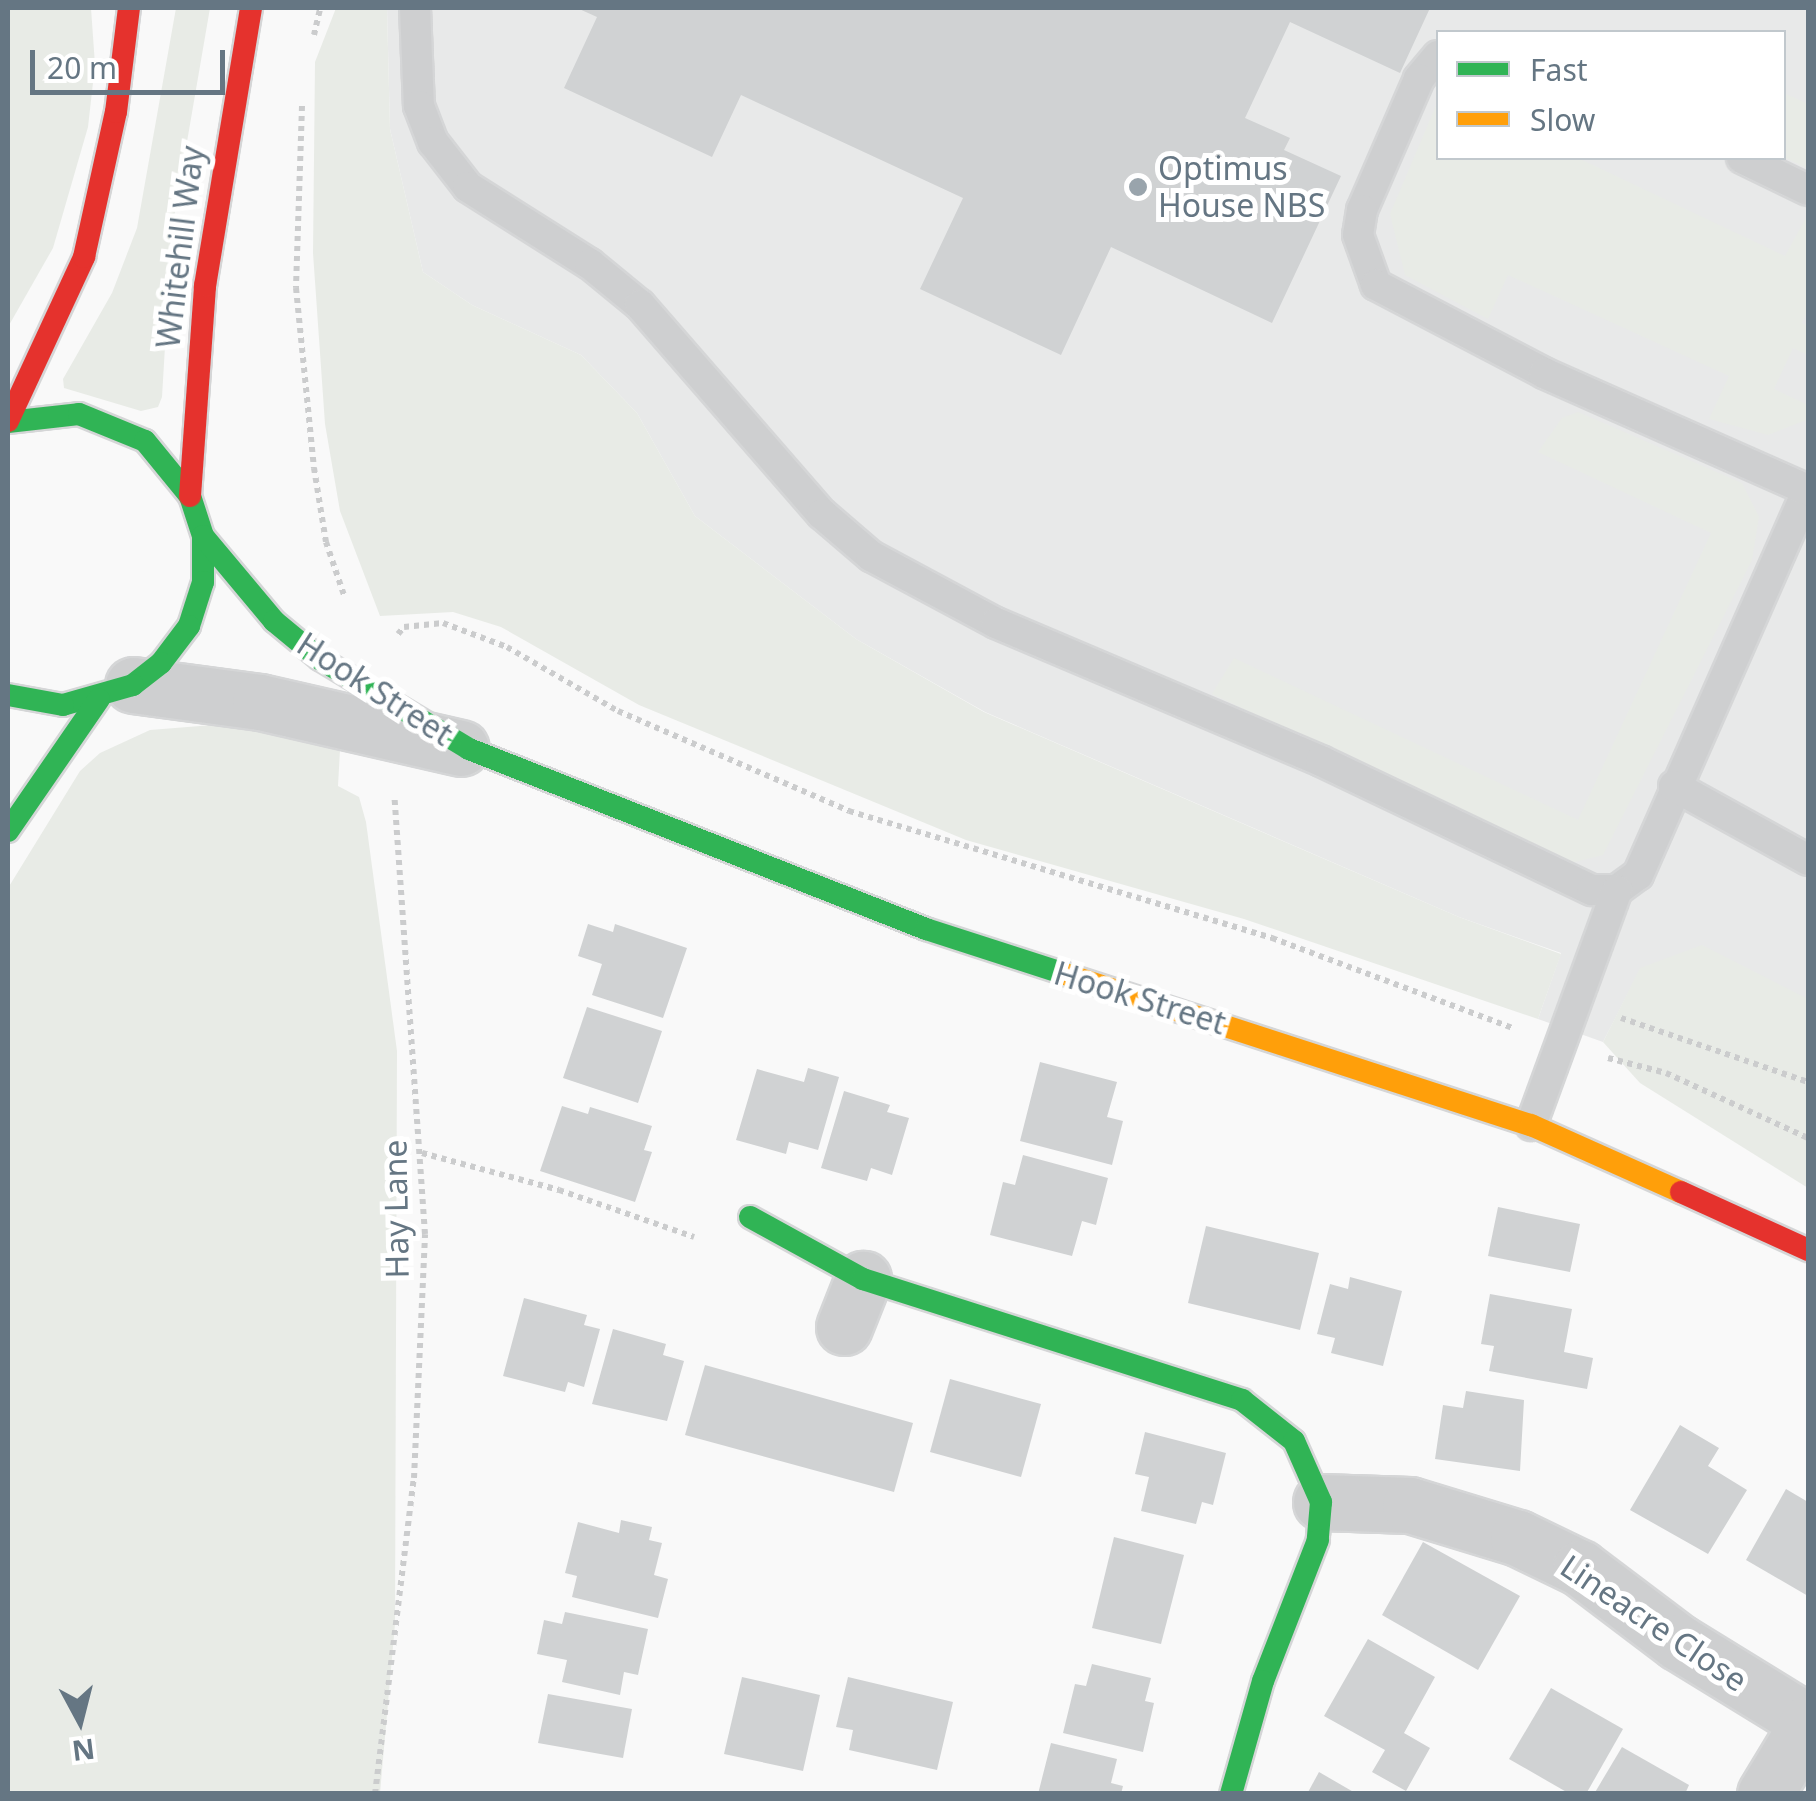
<!DOCTYPE html>
<html>
<head>
<meta charset="utf-8">
<style>
	body { margin:0 }
	#map { position:relative; width:1816px; height:1801px; overflow:hidden; background:#f9f9f9; font-family:"Noto Sans",sans-serif }
	div>[style] { position:absolute }
	[style*='--x'] { left:calc(var(--x)*1px); top:calc(var(--y)*1px); width:calc(var(--w)*1px); rotate:calc(var(--a)*1deg) }
	.built>* { inset:0; background:#e8e9e9 }
	.green>* { inset:0; background:#e8ebe6 }
	.building>* { inset:0; background:#d0d2d3 }
	.path>* { height:6px; margin-top:-3px; transform-origin:0; background:repeating-linear-gradient(90deg,#cbcccd 0 5px,transparent 0 10px) }
	.roads { filter:drop-shadow(2px 0 #d5d6d7) drop-shadow(-2px 0 #d5d6d7) drop-shadow(0 2px #d5d6d7) drop-shadow(0 -2px #d5d6d7) }
	.lane>* { height:30px; margin:-15px; padding:0 15px; transform-origin:15px; border-radius:15px; background:#cecfd0 }
	.street>* { height:55px; margin:-27.5px; padding:0 27.5px; transform-origin:27.5px; border-radius:27.5px; background:#cecfd0 }
	.fast>* { height:22px; margin:-11px; padding:0 11px; transform-origin:11px; border-radius:11px; background:#30b455 }
	.slow>* { height:22px; margin:-11px; padding:0 11px; transform-origin:11px; border-radius:11px; background:#ff9f0a }
	.jam>* { height:22px; margin:-11px; padding:0 11px; transform-origin:11px; border-radius:11px; background:#e5322d }
	.dots>* { width:28px; height:28px; translate:-50% -50%; box-sizing:border-box; border:5px solid #fff; border-radius:50% }
	span { translate:-50% -50%; white-space:nowrap; text-align:center; line-height:1.15; -webkit-text-stroke:10px #fff; paint-order:stroke }
	.poi-label { font-size:32px; color:#657683 }
	.left { translate:0 -50%; text-align:left }
	.street-label { font-size:32px; color:#657683 }
	.frame { position:absolute; inset:0; border:10px solid #657683; pointer-events:none }
	.legend { position:absolute; left:1436px; top:30px; width:350px; height:130px; box-sizing:border-box; background:#fff; border:2px solid #c1c8cd; margin:0; padding:12px 18px; list-style:none; font-size:30px; color:#657683 }
	.legend li { display:flex; align-items:center; gap:20px; height:50px }
	.legend b { width:50px; border:2px solid #c1c8cd }
	.north { position:absolute; left:30px; top:1671px; width:100px; height:100px; -webkit-text-stroke:8px #fff; paint-order:stroke; rotate:173deg; font-size:28px; font-weight:700; line-height:40px; text-align:center; color:#657683 }
	.north::after { content:''; display:block; margin:auto; width:35px; height:45px; background:#657683; clip-path:polygon(50% 0,100% 100%,50% 72%,0 100%) }
	.scale { position:absolute; left:30px; top:50px; width:195px; height:45px; box-sizing:border-box; border:5px solid #657683; border-top:0; padding-left:12px; font-size:30px; line-height:35px; white-space:nowrap; color:#657683; -webkit-text-stroke:8px #fff; paint-order:stroke }
</style>
</head>
<body>
<div id="map">
	<div class="built">
		<div style="clip-path:polygon(evenodd,387px 8px,1808px 8px,1808px 1005px,1641px 968px,1603px 1042px,1538px 1019px,1561px 953px,1459px 917px,985px 712px,856px 639px,695px 516px,637px 413px,581px 355px,472px 305px,423px 272px,390px 129px,387px 8px,1438px 32px,1784px 32px,1784px 158px,1438px 158px,1438px 32px)"></div>
	</div>
	<div class="green">
		<div style="clip-path:polygon(8px 8px,91px 8px,95px 65px,88px 127px,53px 248px,8px 327px)"></div>
		<div style="clip-path:polygon(176px 8px,210px 8px,172px 229px,162px 397px,158px 407px,141px 411px,64px 388px,63px 379px,112px 293px,137px 228px)"></div>
		<div style="clip-path:polygon(336px 8px,387px 8px,390px 129px,423px 272px,472px 305px,581px 355px,637px 413px,695px 516px,856px 639px,984px 712px,1459px 917px,1561px 954px,1538px 1019px,1244px 919px,966px 840px,639px 705px,501px 627px,453px 612px,380px 616px,340px 511px,325px 424px,313px 253px,315px 62px)"></div>
		<div style="clip-path:polygon(1784px 93px,1808px 104px,1808px 169px,1784px 157px)"></div>
		<div style="clip-path:polygon(1438px 101px,1438px 158px,1578px 158px,1785px 256px,1808px 214px,1808px 310px,1802px 323px,1808px 326px,1808px 355px,1793px 348px,1774px 389px,1808px 405px,1806px 420px,1768px 435px,1709px 419px,1729px 376px,1508px 275px,1488px 319px,1405px 275px,1390px 214px)"></div>
		<div style="clip-path:polygon(1578px 412px,1742px 483px,1759px 517px,1752px 560px,1603px 855px,1571px 863px,1212px 694px,1234px 658px,1578px 820px,1711px 533px,1538px 452px,1562px 418px)"></div>
		<div style="clip-path:polygon(225px 724px,340px 750px,338px 786px,359px 797px,366px 822px,397px 1051px,395px 1624px,380px 1793px,8px 1793px,8px 888px,80px 771px,100px 753px,150px 730px)"></div>
		<div style="clip-path:polygon(1702px 945px,1808px 999px,1808px 1188px,1640px 1083px,1603px 1042px,1640px 968px)"></div>
	</div>
	<div class="building">
		<div style="clip-path:polygon(577px 8px,1430px 8px,1400px 73px,1290px 22px,1245px 118px,1290px 138px,1284px 150px,1341px 176px,1272px 323px,1111px 247px,1061px 355px,920px 289px,963px 198px,741px 95px,712px 157px,564px 88px,597px 17px)"></div>
		<div style="clip-path:polygon(588px 924px,613px 932px,615px 924px,687px 948px,663px 1018px,592px 995px,602px 964px,578px 956px)"></div>
		<div style="clip-path:polygon(587px 1007px,662px 1031px,638px 1103px,563px 1078px)"></div>
		<div style="clip-path:polygon(1040px 1062px,1117px 1082px,1107px 1117px,1123px 1121px,1112px 1165px,1020px 1141px)"></div>
		<div style="clip-path:polygon(808px 1068px,839px 1077px,818px 1150px,789px 1142px,786px 1154px,736px 1140px,757px 1069px,804px 1082px)"></div>
		<div style="clip-path:polygon(844px 1091px,890px 1105px,887px 1112px,909px 1118px,892px 1175px,871px 1168px,867px 1181px,821px 1168px)"></div>
		<div style="clip-path:polygon(562px 1106px,588px 1114px,590px 1107px,652px 1126px,644px 1150px,652px 1152px,635px 1202px,540px 1171px)"></div>
		<div style="clip-path:polygon(1023px 1155px,1108px 1178px,1096px 1225px,1082px 1221px,1072px 1256px,990px 1235px,1003px 1182px,1015px 1185px)"></div>
		<div style="clip-path:polygon(1498px 1207px,1580px 1224px,1570px 1272px,1488px 1256px)"></div>
		<div style="clip-path:polygon(1206px 1226px,1319px 1253px,1300px 1330px,1188px 1303px)"></div>
		<div style="clip-path:polygon(1350px 1277px,1402px 1291px,1383px 1366px,1331px 1353px,1335px 1338px,1317px 1334px,1330px 1284px,1348px 1289px)"></div>
		<div style="clip-path:polygon(1490px 1294px,1572px 1309px,1564px 1352px,1593px 1358px,1587px 1389px,1489px 1371px,1494px 1346px,1481px 1344px)"></div>
		<div style="clip-path:polygon(524px 1298px,587px 1315px,584px 1325px,600px 1329px,584px 1387px,568px 1382px,565px 1392px,503px 1376px)"></div>
		<div style="clip-path:polygon(613px 1329px,666px 1344px,663px 1355px,684px 1361px,667px 1421px,592px 1404px)"></div>
		<div style="clip-path:polygon(705px 1365px,913px 1423px,894px 1492px,685px 1435px)"></div>
		<div style="clip-path:polygon(950px 1379px,1041px 1404px,1021px 1477px,930px 1452px)"></div>
		<div style="clip-path:polygon(1466px 1391px,1524px 1400px,1520px 1471px,1435px 1459px,1443px 1405px,1463px 1408px)"></div>
		<div style="clip-path:polygon(1680px 1425px,1719px 1448px,1708px 1466px,1747px 1490px,1708px 1554px,1630px 1510px)"></div>
		<div style="clip-path:polygon(1145px 1432px,1226px 1453px,1213px 1505px,1202px 1502px,1196px 1524px,1141px 1511px,1149px 1477px,1135px 1474px)"></div>
		<div style="clip-path:polygon(1786px 1489px,1808px 1502px,1808px 1596px,1746px 1560px)"></div>
		<div style="clip-path:polygon(621px 1520px,652px 1527px,649px 1540px,662px 1543px,654px 1575px,668px 1579px,658px 1618px,572px 1597px,577px 1576px,565px 1573px,578px 1522px,619px 1533px)"></div>
		<div style="clip-path:polygon(1114px 1537px,1184px 1555px,1161px 1644px,1092px 1628px)"></div>
		<div style="clip-path:polygon(1423px 1542px,1520px 1596px,1478px 1670px,1382px 1615px)"></div>
		<div style="clip-path:polygon(565px 1612px,648px 1629px,638px 1675px,624px 1672px,620px 1695px,562px 1682px,567px 1660px,537px 1654px,544px 1620px,562px 1624px)"></div>
		<div style="clip-path:polygon(1368px 1639px,1435px 1677px,1404px 1733px,1430px 1748px,1406px 1791px,1372px 1772px,1385px 1750px,1324px 1716px)"></div>
		<div style="clip-path:polygon(1092px 1664px,1151px 1678px,1145px 1701px,1154px 1703px,1143px 1752px,1063px 1733px,1075px 1684px,1086px 1686px)"></div>
		<div style="clip-path:polygon(742px 1677px,820px 1695px,803px 1771px,724px 1754px)"></div>
		<div style="clip-path:polygon(848px 1677px,953px 1702px,937px 1770px,849px 1750px,853px 1730px,836px 1727px)"></div>
		<div style="clip-path:polygon(1551px 1688px,1623px 1729px,1586px 1794px,1570px 1794px,1509px 1759px)"></div>
		<div style="clip-path:polygon(548px 1694px,632px 1709px,623px 1758px,538px 1743px)"></div>
		<div style="clip-path:polygon(1051px 1743px,1117px 1759px,1111px 1783px,1123px 1786px,1121px 1794px,1038px 1794px)"></div>
		<div style="clip-path:polygon(1622px 1747px,1689px 1785px,1685px 1794px,1594px 1794px)"></div>
		<div style="clip-path:polygon(1319px 1772px,1357px 1794px,1307px 1794px)"></div>
	</div>
	<div class="path">
		<div style="--x:314;--y:35;--w:28;--a:-77"></div>
		<div style="--x:302;--y:106;--w:182;--a:91.9"></div>
		<div style="--x:296;--y:288;--w:181;--a:84.3"></div>
		<div style="--x:314;--y:468;--w:75;--a:80.8"></div>
		<div style="--x:326;--y:542;--w:59;--a:71.3"></div>
		<div style="--x:398;--y:634;--w:9;--a:-49"></div>
		<div style="--x:404;--y:627;--w:39;--a:-6"></div>
		<div style="--x:443;--y:623;--w:68;--a:20.6"></div>
		<div style="--x:507;--y:647;--w:128;--a:30"></div>
		<div style="--x:618;--y:711;--w:252;--a:23.4"></div>
		<div style="--x:849;--y:811;--w:442;--a:16.7"></div>
		<div style="--x:1272;--y:938;--w:259;--a:20.5"></div>
		<div style="--x:1621;--y:1018;--w:198;--a:18.9"></div>
		<div style="--x:1608;--y:1058;--w:60;--a:14.5"></div>
		<div style="--x:1666;--y:1073;--w:156;--a:24.6"></div>
		<div style="--x:422;--y:1153;--w:142;--a:15.1"></div>
		<div style="--x:559;--y:1190;--w:143;--a:19.2"></div>
		<div style="--x:375;--y:1794;--w:318;--a:-83"></div>
		<div style="--x:414;--y:1478;--w:244;--a:-87.4"></div>
		<div style="--x:425;--y:1234;--w:439;--a:-94"></div>
	</div>
	<div class="roads">
		<div class="lane">
			<div style="--x:415;--y:8;--w:98;--a:87.7"></div>
			<div style="--x:419;--y:106;--w:39;--a:69"></div>
			<div style="--x:433;--y:142;--w:57;--a:52.1"></div>
			<div style="--x:468;--y:187;--w:144;--a:32.3"></div>
			<div style="--x:590;--y:264;--w:65;--a:39.4"></div>
			<div style="--x:640;--y:305;--w:277;--a:49"></div>
			<div style="--x:822;--y:514;--w:65;--a:40.6"></div>
			<div style="--x:871;--y:556;--w:142;--a:28.2"></div>
			<div style="--x:996;--y:623;--w:353;--a:23"></div>
			<div style="--x:1321;--y:761;--w:300;--a:25.5"></div>
			<div style="--x:1592;--y:890;--w:25;--a:0"></div>
			<div style="--x:1617;--y:890;--w:26;--a:-36"></div>
			<div style="--x:1638;--y:875;--w:421;--a:-66.2"></div>
			<div style="--x:1438;--y:56;--w:30;--a:130"></div>
			<div style="--x:1419;--y:79;--w:143;--a:113.5"></div>
			<div style="--x:1362;--y:210;--w:25;--a:99"></div>
			<div style="--x:1358;--y:235;--w:53;--a:70.2"></div>
			<div style="--x:1376;--y:285;--w:190;--a:27.6"></div>
			<div style="--x:1544;--y:373;--w:289;--a:23.9"></div>
			<div style="--x:1742;--y:158;--w:73;--a:25.9"></div>
			<div style="--x:1674;--y:786;--w:153;--a:28.9"></div>
			<div style="--x:1531;--y:1125;--w:250;--a:-69.9"></div>
		</div>
		<div class="street">
			<div style="--x:133;--y:685;--w:128;--a:7.6"></div>
			<div style="--x:260;--y:702;--w:206;--a:12.9"></div>
			<div style="--x:844;--y:1327;--w:52;--a:-68.4"></div>
			<div style="--x:1321;--y:1502;--w:89;--a:1.9"></div>
			<div style="--x:1410;--y:1505;--w:113;--a:17"></div>
			<div style="--x:1518;--y:1538;--w:69;--a:25.8"></div>
			<div style="--x:1580;--y:1568;--w:123;--a:37.1"></div>
			<div style="--x:1678;--y:1642;--w:153;--a:31.6"></div>
			<div style="--x:1765;--y:1794;--w:83;--a:-58.8"></div>
		</div>
		<div class="fast">
			<div style="--x:8;--y:422;--w:71;--a:-6.4"></div>
			<div style="--x:79;--y:414;--w:71;--a:22.2"></div>
			<div style="--x:145;--y:441;--w:71;--a:50.7"></div>
			<div style="--x:190;--y:496;--w:42;--a:72"></div>
			<div style="--x:203;--y:536;--w:46;--a:90"></div>
			<div style="--x:203;--y:582;--w:46;--a:107.7"></div>
			<div style="--x:189;--y:626;--w:46;--a:127.1"></div>
			<div style="--x:161;--y:663;--w:36;--a:142"></div>
			<div style="--x:133;--y:685;--w:73;--a:164.1"></div>
			<div style="--x:63;--y:705;--w:56;--a:-169.7"></div>
			<div style="--x:203;--y:536;--w:111;--a:50.1"></div>
			<div style="--x:274;--y:621;--w:60;--a:39.6"></div>
			<div style="--x:320;--y:659;--w:174;--a:31.1"></div>
			<div style="--x:469;--y:749;--w:491;--a:21.5"></div>
			<div style="--x:926;--y:929;--w:146;--a:17.9"></div>
			<div style="--x:8;--y:831;--w:160;--a:-55.4"></div>
			<div style="--x:750;--y:1217;--w:129;--a:28.8"></div>
			<div style="--x:863;--y:1279;--w:398;--a:17.7"></div>
			<div style="--x:1242;--y:1400;--w:66;--a:38.3"></div>
			<div style="--x:1294;--y:1441;--w:67;--a:66.1"></div>
			<div style="--x:1321;--y:1502;--w:38;--a:95"></div>
			<div style="--x:1318;--y:1540;--w:151;--a:111.3"></div>
			<div style="--x:1263;--y:1681;--w:117;--a:105.8"></div>
		</div>
		<div class="slow">
			<div style="--x:1065;--y:974;--w:490;--a:18"></div>
			<div style="--x:1531;--y:1125;--w:164;--a:24.1"></div>
		</div>
		<div class="jam">
			<div style="--x:8;--y:421;--w:181;--a:-65.1"></div>
			<div style="--x:84;--y:257;--w:148;--a:-77.6"></div>
			<div style="--x:116;--y:112;--w:105;--a:-82.9"></div>
			<div style="--x:190;--y:496;--w:211;--a:-85.9"></div>
			<div style="--x:205;--y:286;--w:282;--a:-80.6"></div>
			<div style="--x:1681;--y:1192;--w:140;--a:24.5"></div>
		</div>
	</div>
	<div class="dots">
		<div style="left:1138px;top:187px;background:#99a4ac"></div>
	</div>
	<div class="poi-label">
		<span class="left" style="left:1158px;top:187px">Optimus<br>House NBS</span>
	</div>
	<div class="street-label">
		<span style="left:180px;top:247px;rotate:-83deg">Whitehill Way</span>
		<span style="left:375px;top:689px;rotate:33deg">Hook Street</span>
		<span style="left:1140px;top:998px;rotate:17deg">Hook Street</span>
		<span style="left:396px;top:1209px;rotate:-91deg">Hay Lane</span>
		<span style="left:1654px;top:1623px;rotate:34deg">Lineacre Close</span>
	</div>
	<div class="frame"></div>
	<ul class="legend">
	<li><b style="height:12px;background:#30b455"></b>Fast</li>
	<li><b style="height:12px;background:#ff9f0a"></b>Slow</li>
	</ul>
	<div class="north">N</div>
	<div class="scale">20 m</div>
</div>
</body>
</html>
